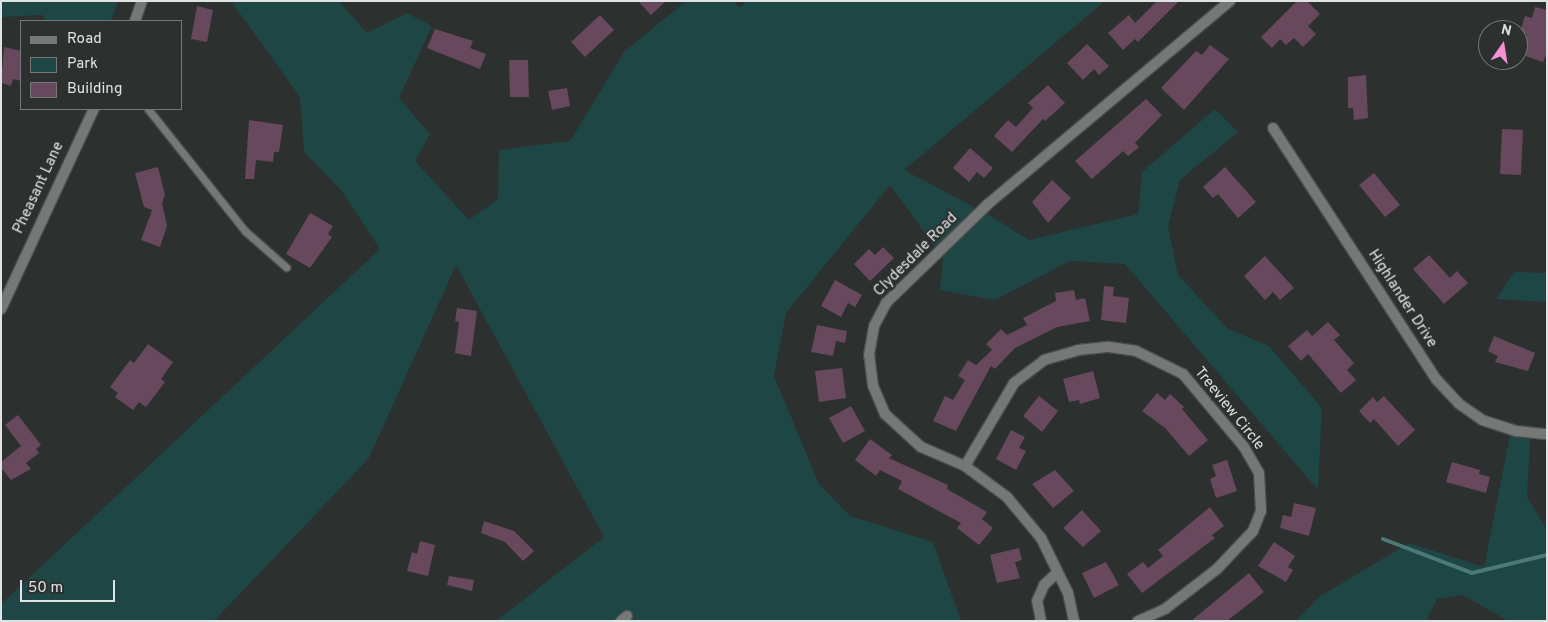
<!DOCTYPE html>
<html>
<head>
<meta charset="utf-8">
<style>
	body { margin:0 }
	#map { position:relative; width:1548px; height:622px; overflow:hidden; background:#2c302f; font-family:Overpass,sans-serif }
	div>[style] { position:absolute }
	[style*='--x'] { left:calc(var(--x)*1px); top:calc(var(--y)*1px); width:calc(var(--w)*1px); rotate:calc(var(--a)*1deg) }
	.green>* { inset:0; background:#1d4644 }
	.stream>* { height:4px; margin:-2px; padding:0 2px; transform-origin:2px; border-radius:2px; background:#4b7976 }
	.building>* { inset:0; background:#67485c }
	.roads { filter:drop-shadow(1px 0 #494d4c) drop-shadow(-1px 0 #494d4c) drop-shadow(0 1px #494d4c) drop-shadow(0 -1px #494d4c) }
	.lane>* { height:7px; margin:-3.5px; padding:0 3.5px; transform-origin:3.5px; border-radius:3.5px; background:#767877 }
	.street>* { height:10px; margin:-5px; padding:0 5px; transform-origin:5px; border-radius:5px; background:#767877 }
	span { translate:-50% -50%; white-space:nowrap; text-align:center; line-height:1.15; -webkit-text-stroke:4px #2c302f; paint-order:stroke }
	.street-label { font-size:15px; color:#e0e3e3 }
	.frame { position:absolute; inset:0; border:2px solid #e0e3e3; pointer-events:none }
	.legend { position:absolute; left:20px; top:20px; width:162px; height:90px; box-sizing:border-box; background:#2c302f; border:1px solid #747877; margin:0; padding:6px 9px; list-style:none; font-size:15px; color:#e0e3e3 }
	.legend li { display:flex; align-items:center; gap:10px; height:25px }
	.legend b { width:25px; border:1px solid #747877 }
	.north { position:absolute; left:1478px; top:20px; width:50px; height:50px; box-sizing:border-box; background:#2c302f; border:1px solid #747877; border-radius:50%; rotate:13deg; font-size:14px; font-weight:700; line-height:20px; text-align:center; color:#e0e3e3 }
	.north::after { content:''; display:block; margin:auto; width:18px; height:22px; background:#f491d3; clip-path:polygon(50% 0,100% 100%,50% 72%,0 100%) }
	.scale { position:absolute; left:20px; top:580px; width:95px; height:22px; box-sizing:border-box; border:2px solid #e0e3e3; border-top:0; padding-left:6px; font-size:15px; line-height:18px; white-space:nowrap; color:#e0e3e3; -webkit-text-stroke:4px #2c302f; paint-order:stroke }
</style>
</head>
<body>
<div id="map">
	<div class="green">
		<div style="clip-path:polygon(1px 1px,118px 1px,111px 21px,46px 21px,42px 15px,1px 17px)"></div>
		<div style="clip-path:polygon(231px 1px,339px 1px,367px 33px,407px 13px,432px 26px,399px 98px,430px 134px,415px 161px,469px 220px,498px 199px,499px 150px,570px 141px,624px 52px,686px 1px,733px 1px,739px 7px,748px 1px,1105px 1px,904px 170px,989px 215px,1029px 240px,1138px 214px,1142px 172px,1215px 109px,1238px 132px,1180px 180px,1168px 226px,1178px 275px,1228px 329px,1269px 346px,1322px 408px,1318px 490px,1125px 264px,1070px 261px,995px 300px,940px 290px,943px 258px,890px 185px,786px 313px,774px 376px,819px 484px,850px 516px,933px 542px,961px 621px,496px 621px,604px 537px,456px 265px,369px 458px,214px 621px,1px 621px,1px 604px,380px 249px,341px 190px,304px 152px,300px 97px)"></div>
		<div style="clip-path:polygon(1514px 272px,1547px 273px,1547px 302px,1496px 299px)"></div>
		<div style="clip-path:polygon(1512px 425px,1531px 425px,1527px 497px,1547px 530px,1547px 621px,1508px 621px,1463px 595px,1437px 599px,1426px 621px,1296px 621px,1319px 597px,1409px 543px,1484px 567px)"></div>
	</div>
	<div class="stream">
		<div style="--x:1383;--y:539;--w:95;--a:20.9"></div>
		<div style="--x:1472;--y:573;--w:77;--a:-13.5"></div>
	</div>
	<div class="building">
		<div style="clip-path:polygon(638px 1px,666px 1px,651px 15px)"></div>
		<div style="clip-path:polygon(1157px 1px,1179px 1px,1138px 42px,1135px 39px,1123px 50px,1108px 33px,1129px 15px,1135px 23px)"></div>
		<div style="clip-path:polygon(1297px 1px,1307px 1px,1320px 14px,1308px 26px,1316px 34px,1303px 47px,1294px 38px,1286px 45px,1280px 39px,1272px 48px,1261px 37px)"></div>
		<div style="clip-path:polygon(197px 6px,213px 10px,207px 42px,191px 39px)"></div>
		<div style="clip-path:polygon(1535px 7px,1547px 10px,1547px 52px,1543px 62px,1520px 54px,1527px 34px,1520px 32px,1525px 16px,1532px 18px)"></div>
		<div style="clip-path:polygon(600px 15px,614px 30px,585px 57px,571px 42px)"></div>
		<div style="clip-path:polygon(435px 29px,473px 41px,470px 48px,486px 54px,480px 69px,427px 48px)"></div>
		<div style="clip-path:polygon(1087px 44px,1109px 66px,1099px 75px,1094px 69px,1083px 80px,1067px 63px)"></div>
		<div style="clip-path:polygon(1210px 45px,1229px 59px,1184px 110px,1161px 88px,1196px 51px,1202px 55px)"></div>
		<div style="clip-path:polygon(4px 47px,21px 51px,21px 81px,13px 79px,11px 86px,1px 83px)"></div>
		<div style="clip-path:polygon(509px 60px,528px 60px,529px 97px,510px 97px)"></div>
		<div style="clip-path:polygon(1366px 75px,1368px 118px,1354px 120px,1353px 108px,1348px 108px,1348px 77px)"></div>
		<div style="clip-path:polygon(1048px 85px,1065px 103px,1045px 121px,1043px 119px,1012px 152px,994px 136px,1008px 120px,1016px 127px,1033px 108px,1028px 103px)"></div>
		<div style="clip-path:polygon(567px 88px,570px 106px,552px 110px,548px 91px)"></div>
		<div style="clip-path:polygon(1146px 99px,1162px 115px,1135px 143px,1139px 147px,1128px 156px,1123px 151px,1092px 179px,1075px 161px)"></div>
		<div style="clip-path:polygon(249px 120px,283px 125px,279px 152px,274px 152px,273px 162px,256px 160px,254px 179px,245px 179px)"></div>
		<div style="clip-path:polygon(1502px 129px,1523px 130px,1521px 175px,1500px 174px)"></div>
		<div style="clip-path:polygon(970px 148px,993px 168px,984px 178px,977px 172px,969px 182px,953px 168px)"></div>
		<div style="clip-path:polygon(158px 167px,165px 195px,162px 203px,167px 226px,160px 247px,141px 240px,152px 210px,144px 207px,135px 173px)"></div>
		<div style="clip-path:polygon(1225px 167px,1256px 202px,1238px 218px,1218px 194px,1213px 198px,1203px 187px)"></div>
		<div style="clip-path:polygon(1374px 173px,1400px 205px,1385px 217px,1359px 185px)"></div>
		<div style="clip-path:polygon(1052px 180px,1071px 198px,1048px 223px,1032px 202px)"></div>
		<div style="clip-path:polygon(310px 213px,333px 226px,328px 234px,332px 237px,310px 268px,286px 254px)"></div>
		<div style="clip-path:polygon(883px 247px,894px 258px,870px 281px,854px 264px,869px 249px,875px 255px)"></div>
		<div style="clip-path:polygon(1429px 255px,1450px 278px,1457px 271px,1468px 283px,1444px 304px,1413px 269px)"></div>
		<div style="clip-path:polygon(1265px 256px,1294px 288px,1280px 300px,1273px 292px,1265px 300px,1244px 276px)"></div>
		<div style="clip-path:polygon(835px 280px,862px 295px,855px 307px,848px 303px,841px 317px,821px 306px)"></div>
		<div style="clip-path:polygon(1104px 286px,1114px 287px,1113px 296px,1129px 298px,1126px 323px,1101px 320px)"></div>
		<div style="clip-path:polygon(1074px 290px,1076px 300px,1085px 298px,1090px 321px,1057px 327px,1015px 348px,995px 369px,991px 366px,956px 431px,933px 421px,945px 396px,953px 400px,965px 380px,958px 376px,968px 360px,976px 365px,992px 350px,986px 344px,1001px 329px,1007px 335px,1027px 325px,1023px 318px,1056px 301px,1055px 293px)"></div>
		<div style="clip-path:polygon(457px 308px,477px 311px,471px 356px,455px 353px,459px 322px,455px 321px)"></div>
		<div style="clip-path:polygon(1328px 322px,1340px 335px,1334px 340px,1354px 363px,1347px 370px,1356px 380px,1341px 393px,1308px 354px,1301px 361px,1288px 346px,1307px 330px,1312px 336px)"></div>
		<div style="clip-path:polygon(817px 325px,847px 331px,845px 343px,836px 341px,833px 356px,811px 352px)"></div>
		<div style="clip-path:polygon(1494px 336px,1535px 353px,1528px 371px,1495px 362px,1498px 356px,1488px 351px)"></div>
		<div style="clip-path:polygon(148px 344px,173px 362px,161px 379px,165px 382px,146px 407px,139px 402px,133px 410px,115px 397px,118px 393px,110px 387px,130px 360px,134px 363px)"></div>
		<div style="clip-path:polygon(842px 368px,846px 398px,819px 402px,815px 371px)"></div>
		<div style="clip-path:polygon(1093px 371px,1100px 398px,1080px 404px,1079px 400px,1069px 402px,1063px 379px)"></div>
		<div style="clip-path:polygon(1157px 393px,1165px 400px,1170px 394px,1184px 407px,1182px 409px,1208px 440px,1189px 456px,1165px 428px,1142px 411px)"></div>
		<div style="clip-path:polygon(1039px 396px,1058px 411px,1042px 432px,1023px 416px)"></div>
		<div style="clip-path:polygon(1384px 396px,1415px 430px,1398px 446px,1374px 419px,1370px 423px,1359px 411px,1373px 397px,1377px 402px)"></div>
		<div style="clip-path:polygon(851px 406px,865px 431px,843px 443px,829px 418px)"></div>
		<div style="clip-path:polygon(18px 415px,41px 445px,36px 449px,39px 453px,26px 463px,31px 469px,11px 480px,1px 468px,1px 462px,21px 446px,5px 425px)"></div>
		<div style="clip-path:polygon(1011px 430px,1025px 437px,1019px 448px,1026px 451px,1016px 470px,996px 459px)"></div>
		<div style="clip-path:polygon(870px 439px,892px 455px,889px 458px,948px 485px,947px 489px,987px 512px,982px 519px,993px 528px,979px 545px,957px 528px,961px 523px,898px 489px,902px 481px,880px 470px,876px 476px,855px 460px)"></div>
		<div style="clip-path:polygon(1227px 460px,1237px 491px,1216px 498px,1210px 479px,1216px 476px,1212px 465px)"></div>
		<div style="clip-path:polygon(1452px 462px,1480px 470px,1479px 474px,1490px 477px,1486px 493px,1446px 482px)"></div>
		<div style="clip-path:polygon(1055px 470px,1074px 491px,1053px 508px,1032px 484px)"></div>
		<div style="clip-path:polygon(1294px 503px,1316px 508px,1309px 536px,1280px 528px,1283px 515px,1291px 517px)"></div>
		<div style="clip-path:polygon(1210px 507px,1224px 526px,1212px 535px,1215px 538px,1142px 593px,1127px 574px,1143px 562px,1148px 568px,1163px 556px,1158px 550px)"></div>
		<div style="clip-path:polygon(1082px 510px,1101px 531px,1083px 547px,1063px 528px)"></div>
		<div style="clip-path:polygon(484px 521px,514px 531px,534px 551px,523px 561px,505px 542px,481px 533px)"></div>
		<div style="clip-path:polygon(420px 541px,435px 545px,428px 576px,407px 571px,412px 552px,417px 554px)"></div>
		<div style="clip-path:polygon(1274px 542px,1295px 556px,1288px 567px,1293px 570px,1286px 582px,1258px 566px)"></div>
		<div style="clip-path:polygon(1019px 548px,1022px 560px,1015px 562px,1020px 578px,997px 583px,990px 555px)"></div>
		<div style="clip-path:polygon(1106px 562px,1119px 585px,1094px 598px,1082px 573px)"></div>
		<div style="clip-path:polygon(1249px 573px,1264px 592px,1227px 621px,1191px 621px)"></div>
		<div style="clip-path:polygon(449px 576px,474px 580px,472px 591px,447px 585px)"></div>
	</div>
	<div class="roads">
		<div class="lane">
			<div style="--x:148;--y:109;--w:156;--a:51.5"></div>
			<div style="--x:245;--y:231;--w:55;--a:41.3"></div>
		</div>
		<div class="street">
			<div style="--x:135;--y:21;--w:21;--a:-71"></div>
			<div style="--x:1273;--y:128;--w:299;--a:57"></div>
			<div style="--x:1436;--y:379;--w:33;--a:47"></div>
			<div style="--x:1458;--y:403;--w:29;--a:35"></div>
			<div style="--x:1482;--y:420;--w:36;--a:18"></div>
			<div style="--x:1516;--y:431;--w:31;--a:6"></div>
			<div style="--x:1;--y:309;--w:221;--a:-65.1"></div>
			<div style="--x:965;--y:466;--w:96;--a:-59.4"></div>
			<div style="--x:1014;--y:383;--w:38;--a:-37"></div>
			<div style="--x:1044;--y:360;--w:35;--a:-16"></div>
			<div style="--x:1078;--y:350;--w:31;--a:-6"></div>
			<div style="--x:1109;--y:347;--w:27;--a:8"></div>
			<div style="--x:1136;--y:351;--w:52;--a:26.1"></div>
			<div style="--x:1183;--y:374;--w:95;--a:50.1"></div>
			<div style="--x:1244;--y:447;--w:30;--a:60"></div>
			<div style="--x:1259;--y:473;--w:38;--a:87"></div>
			<div style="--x:1261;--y:511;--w:22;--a:112"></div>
			<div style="--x:1253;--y:531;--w:52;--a:133.5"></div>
			<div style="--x:1217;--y:569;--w:66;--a:142.4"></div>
			<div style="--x:1165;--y:609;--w:30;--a:156"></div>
			<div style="--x:621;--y:621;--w:8;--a:-40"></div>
			<div style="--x:1041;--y:621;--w:20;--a:-101"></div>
			<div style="--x:1037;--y:601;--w:17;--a:-66"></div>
			<div style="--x:1044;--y:585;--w:18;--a:-43"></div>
			<div style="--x:1074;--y:621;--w:29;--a:-102"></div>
			<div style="--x:1068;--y:593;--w:61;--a:-116.1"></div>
			<div style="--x:1041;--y:538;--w:53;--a:-129.7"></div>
			<div style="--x:1007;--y:497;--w:52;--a:-143.6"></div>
			<div style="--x:965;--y:466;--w:48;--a:-156.6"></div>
			<div style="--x:921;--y:447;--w:49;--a:-137.5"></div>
			<div style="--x:885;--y:414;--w:30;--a:-113"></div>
			<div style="--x:873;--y:386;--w:31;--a:-97"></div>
			<div style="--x:869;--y:355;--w:29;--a:-80"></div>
			<div style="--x:874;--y:326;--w:26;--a:-62"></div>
			<div style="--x:886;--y:303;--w:142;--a:-44.1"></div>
			<div style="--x:988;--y:204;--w:316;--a:-40"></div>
		</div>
	</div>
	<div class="street-label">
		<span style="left:39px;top:188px;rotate:-65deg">Pheasant Lane</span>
		<span style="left:916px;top:255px;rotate:-45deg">Clydesdale Road</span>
		<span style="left:1402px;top:299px;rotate:57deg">Highlander Drive</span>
		<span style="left:1229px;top:409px;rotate:51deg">Treeview Circle</span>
	</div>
	<div class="frame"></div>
	<ul class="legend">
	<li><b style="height:6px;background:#767877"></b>Road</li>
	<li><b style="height:14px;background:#1d4644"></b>Park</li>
	<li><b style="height:14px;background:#67485c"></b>Building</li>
	</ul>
	<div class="north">N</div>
	<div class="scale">50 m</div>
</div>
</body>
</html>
